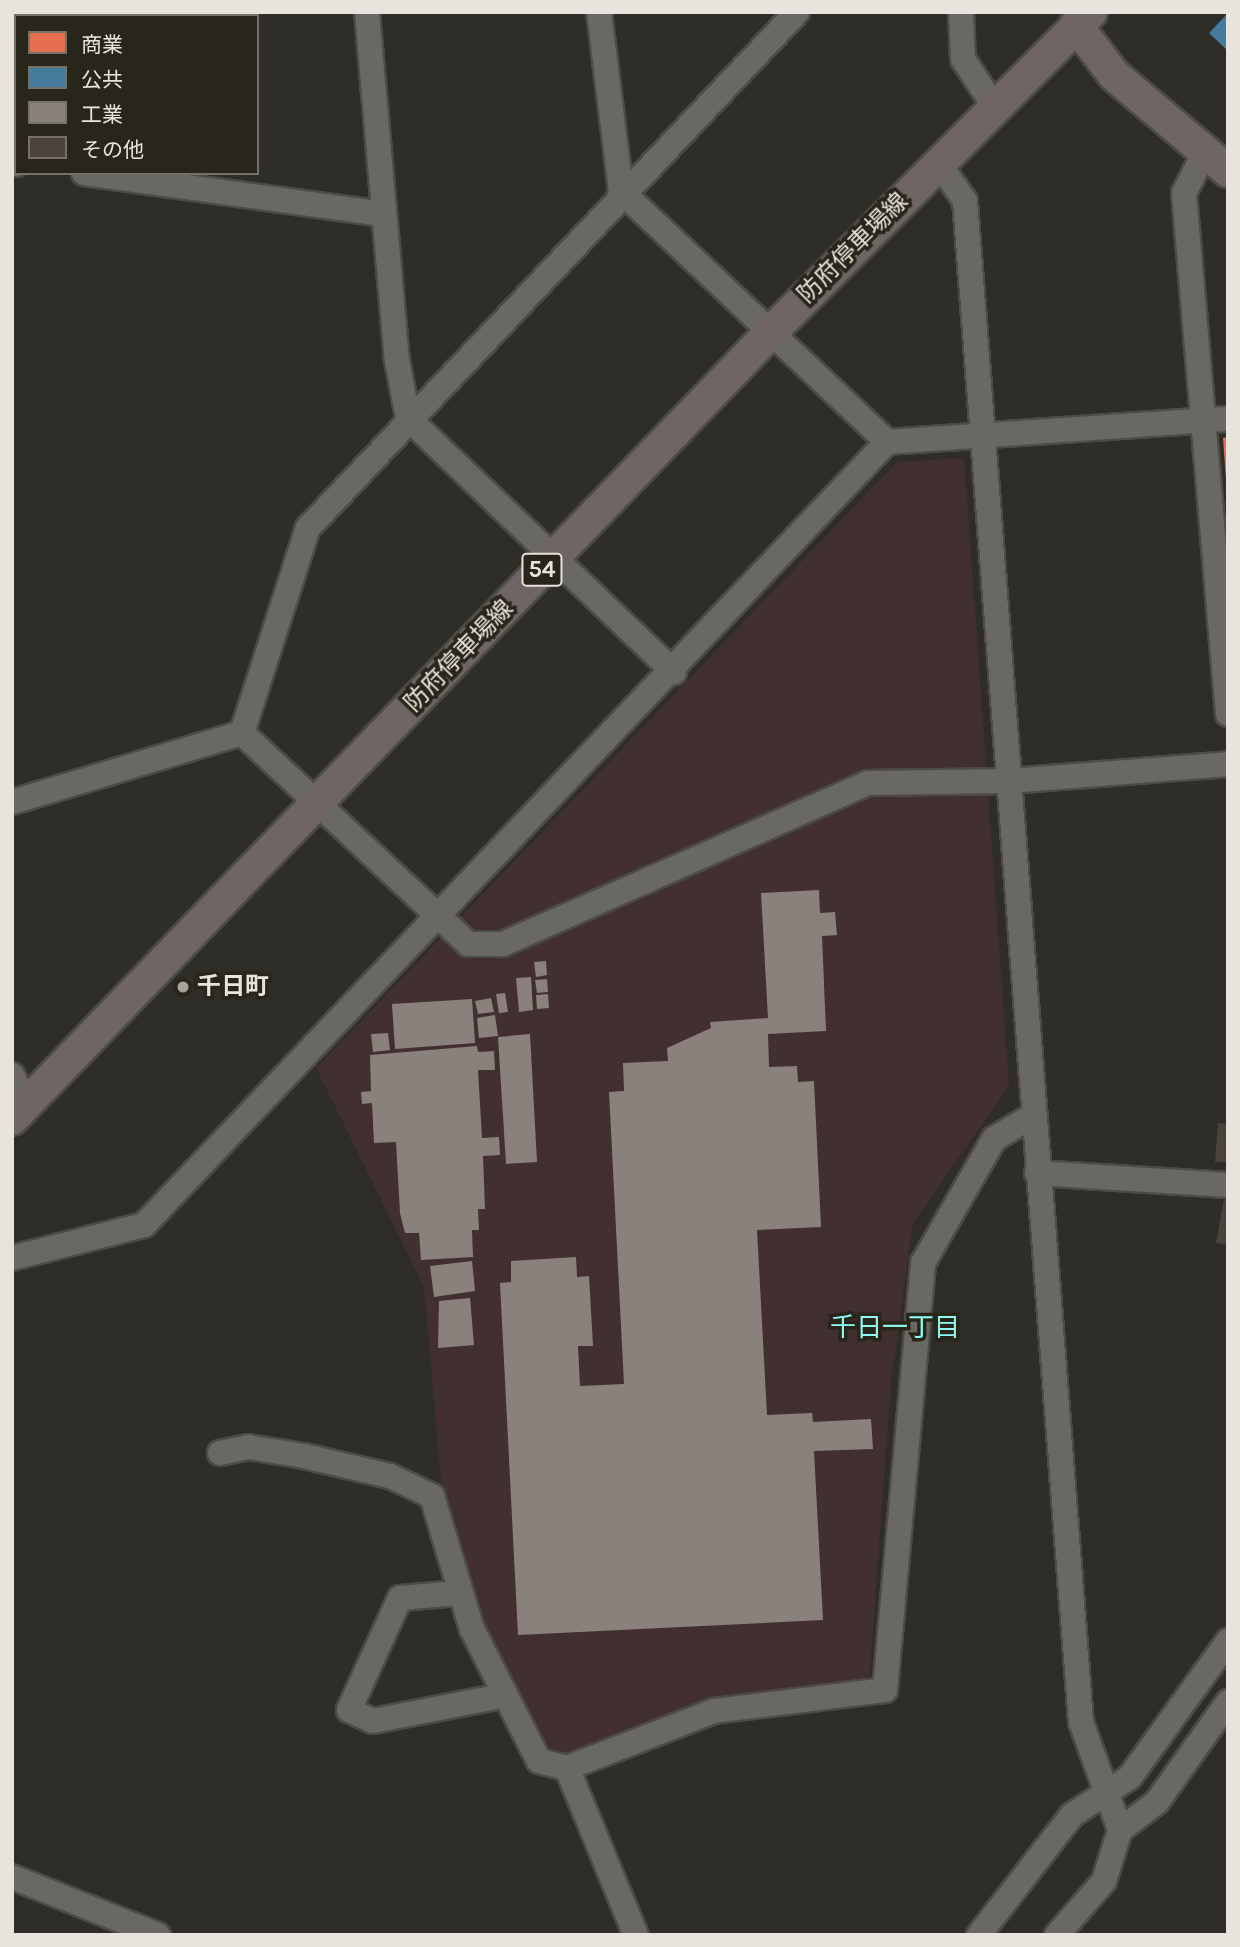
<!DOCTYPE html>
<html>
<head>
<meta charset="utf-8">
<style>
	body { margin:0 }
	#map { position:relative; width:1240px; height:1947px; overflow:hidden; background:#2e2d28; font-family:Karla,"Noto Sans JP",sans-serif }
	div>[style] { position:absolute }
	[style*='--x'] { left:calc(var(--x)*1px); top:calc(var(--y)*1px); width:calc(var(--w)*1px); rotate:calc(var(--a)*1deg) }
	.industrial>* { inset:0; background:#423030 }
	.shops>* { inset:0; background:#e76f51 }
	.public>* { inset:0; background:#457b9d }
	.industry>* { inset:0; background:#8a817c }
	.building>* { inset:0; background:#4b423d }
	.roads { filter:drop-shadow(2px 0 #4c4b46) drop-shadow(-2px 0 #4c4b46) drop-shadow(0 2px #4c4b46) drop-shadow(0 -2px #4c4b46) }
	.minor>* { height:24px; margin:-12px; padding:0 12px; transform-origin:12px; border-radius:12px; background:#6a6864 }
	.major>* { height:32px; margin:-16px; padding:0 16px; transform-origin:16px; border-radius:16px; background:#6e6564 }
	.dots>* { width:19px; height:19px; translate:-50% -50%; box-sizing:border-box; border:4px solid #28251b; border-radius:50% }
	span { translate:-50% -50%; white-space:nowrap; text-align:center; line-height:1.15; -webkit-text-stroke:7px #28251b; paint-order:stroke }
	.shield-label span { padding:2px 5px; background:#28251b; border:2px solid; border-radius:5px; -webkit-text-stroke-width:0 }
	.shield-label { font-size:23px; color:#e6e4dd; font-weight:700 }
	.street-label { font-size:24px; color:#e6e4dd }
	.poi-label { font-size:24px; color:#e6e4dd; font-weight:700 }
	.left { translate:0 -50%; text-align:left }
	.neighbourhood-label { font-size:26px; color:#90faf1 }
	.frame { position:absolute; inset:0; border:14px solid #e6e4dd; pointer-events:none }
	.legend { position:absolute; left:14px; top:14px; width:245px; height:161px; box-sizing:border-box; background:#28251b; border:2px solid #747169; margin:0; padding:9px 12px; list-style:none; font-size:21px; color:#e6e4dd }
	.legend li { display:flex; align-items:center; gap:14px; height:35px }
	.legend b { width:35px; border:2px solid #747169 }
</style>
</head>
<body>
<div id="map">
	<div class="industrial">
		<div style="clip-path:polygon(964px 458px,1009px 1086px,913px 1223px,891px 1382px,869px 1683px,712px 1699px,566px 1756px,538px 1745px,467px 1590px,443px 1503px,424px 1287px,316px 1068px,897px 462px)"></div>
	</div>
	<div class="shops">
		<div style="clip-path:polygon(1228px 437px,1228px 480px,1226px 480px,1223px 438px)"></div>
	</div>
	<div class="public">
		<div style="clip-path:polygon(1228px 13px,1228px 51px,1209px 33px)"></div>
	</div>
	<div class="industry">
		<div style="clip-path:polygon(819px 890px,820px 913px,835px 912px,837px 935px,822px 936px,826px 1031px,768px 1034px,769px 1067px,797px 1066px,798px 1082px,814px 1081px,821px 1227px,757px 1230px,767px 1415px,812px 1413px,813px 1422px,871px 1419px,873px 1449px,814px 1451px,823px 1620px,518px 1635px,500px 1283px,511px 1282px,511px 1261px,576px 1257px,577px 1277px,589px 1276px,593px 1346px,578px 1346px,580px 1386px,624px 1384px,609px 1092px,624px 1091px,623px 1063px,668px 1061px,667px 1048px,711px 1028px,710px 1022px,768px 1018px,761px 893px)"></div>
		<div style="clip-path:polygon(546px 961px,547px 975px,536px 977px,534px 962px)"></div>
		<div style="clip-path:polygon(531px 977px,533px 1010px,519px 1012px,516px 978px)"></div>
		<div style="clip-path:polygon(547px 979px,548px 992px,537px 993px,535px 980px)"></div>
		<div style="clip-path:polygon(505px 993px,508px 1012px,499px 1013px,496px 994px)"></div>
		<div style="clip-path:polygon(548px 994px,549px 1008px,537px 1009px,536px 995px)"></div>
		<div style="clip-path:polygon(491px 998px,494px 1012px,478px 1014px,475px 1001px)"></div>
		<div style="clip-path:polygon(472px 999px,475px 1043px,395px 1049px,392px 1004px)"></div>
		<div style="clip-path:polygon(495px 1015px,498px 1036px,479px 1038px,477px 1018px)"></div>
		<div style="clip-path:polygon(388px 1033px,390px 1050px,373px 1052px,371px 1034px)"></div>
		<div style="clip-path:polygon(530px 1034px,537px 1162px,506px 1164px,498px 1037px)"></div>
		<div style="clip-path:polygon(477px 1046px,478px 1052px,494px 1051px,495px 1070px,478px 1070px,482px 1138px,499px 1137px,500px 1155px,483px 1156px,485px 1209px,478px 1209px,479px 1230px,472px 1230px,473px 1257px,421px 1260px,419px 1233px,405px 1233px,400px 1213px,396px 1142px,374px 1143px,372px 1103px,362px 1104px,361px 1092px,371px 1091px,370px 1055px)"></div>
		<div style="clip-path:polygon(472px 1261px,475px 1291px,434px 1297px,430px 1266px)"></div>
		<div style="clip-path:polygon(470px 1298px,474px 1345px,438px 1348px,439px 1301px)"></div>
	</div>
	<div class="building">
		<div style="clip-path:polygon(1218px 1123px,1228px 1124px,1228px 1162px,1215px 1162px)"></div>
		<div style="clip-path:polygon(1224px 1199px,1228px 1200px,1228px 1245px,1216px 1243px)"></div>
	</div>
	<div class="roads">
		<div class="minor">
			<div style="--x:367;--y:12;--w:349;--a:85.1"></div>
			<div style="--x:397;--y:360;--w:59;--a:79.3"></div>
			<div style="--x:408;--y:418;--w:368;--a:43.7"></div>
			<div style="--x:599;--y:12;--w:180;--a:83"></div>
			<div style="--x:621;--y:191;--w:366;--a:43.3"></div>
			<div style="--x:961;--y:12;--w:47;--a:87.6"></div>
			<div style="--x:963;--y:59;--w:56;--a:56.6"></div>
			<div style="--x:1205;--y:152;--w:46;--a:117.1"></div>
			<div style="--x:1184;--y:193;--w:523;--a:85.17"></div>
			<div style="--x:938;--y:162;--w:47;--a:55.3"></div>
			<div style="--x:965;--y:201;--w:1525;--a:85.64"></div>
			<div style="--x:1081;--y:1722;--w:115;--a:70.1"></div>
			<div style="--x:1120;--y:1830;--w:53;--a:107.4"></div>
			<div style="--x:1104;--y:1881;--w:72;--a:131"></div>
			<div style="--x:12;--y:164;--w:4;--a:0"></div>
			<div style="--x:84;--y:173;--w:302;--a:7.8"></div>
			<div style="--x:242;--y:733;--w:309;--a:43"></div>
			<div style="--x:468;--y:944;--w:35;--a:0"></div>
			<div style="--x:503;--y:944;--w:399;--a:-23.8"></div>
			<div style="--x:868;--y:783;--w:141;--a:-0.8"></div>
			<div style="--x:1009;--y:781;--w:220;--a:-4.4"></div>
			<div style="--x:242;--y:733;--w:215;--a:-72.2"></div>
			<div style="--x:308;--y:528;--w:711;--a:-46.54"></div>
			<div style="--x:12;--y:802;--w:240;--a:-16.7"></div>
			<div style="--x:12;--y:1075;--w:33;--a:63"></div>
			<div style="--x:1037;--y:1173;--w:191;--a:3.6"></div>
			<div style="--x:12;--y:1258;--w:136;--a:-14"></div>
			<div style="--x:144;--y:1225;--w:1079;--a:-46.5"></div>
			<div style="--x:887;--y:442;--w:342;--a:-3.9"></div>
			<div style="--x:220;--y:1453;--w:29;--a:-12"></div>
			<div style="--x:248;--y:1447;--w:57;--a:9.1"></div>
			<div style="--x:304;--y:1456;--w:88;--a:13.1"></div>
			<div style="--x:390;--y:1476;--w:47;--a:25.5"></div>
			<div style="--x:432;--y:1496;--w:139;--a:73.3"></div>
			<div style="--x:472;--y:1629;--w:148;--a:63.1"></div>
			<div style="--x:539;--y:1761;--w:29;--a:14"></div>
			<div style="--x:567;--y:1768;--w:158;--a:-21.2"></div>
			<div style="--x:714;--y:1711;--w:172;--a:-7"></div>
			<div style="--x:885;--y:1690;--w:429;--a:-84.9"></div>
			<div style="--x:923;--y:1263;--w:143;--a:-60.2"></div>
			<div style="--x:994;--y:1139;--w:44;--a:-31.2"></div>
			<div style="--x:458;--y:1593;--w:58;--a:175.1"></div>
			<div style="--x:400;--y:1598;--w:123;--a:114.5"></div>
			<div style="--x:349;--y:1710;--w:26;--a:25"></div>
			<div style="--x:373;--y:1721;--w:131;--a:-11"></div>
			<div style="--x:567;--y:1768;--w:181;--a:67.6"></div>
			<div style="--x:1120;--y:1830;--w:46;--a:-37.1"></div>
			<div style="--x:1157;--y:1802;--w:123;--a:-54.6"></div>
			<div style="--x:12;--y:1877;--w:157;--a:21.7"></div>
			<div style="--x:979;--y:1935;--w:152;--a:-52.2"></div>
			<div style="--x:1072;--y:1815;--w:69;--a:-33.2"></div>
			<div style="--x:1130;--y:1777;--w:168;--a:-54.2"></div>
		</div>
		<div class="major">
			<div style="--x:1076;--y:25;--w:63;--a:52.8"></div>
			<div style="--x:1114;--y:75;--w:149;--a:40.1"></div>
			<div style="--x:12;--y:1119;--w:1091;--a:-46.04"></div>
			<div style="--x:769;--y:334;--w:455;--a:-45"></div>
		</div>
	</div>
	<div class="dots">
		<div style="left:183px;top:987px;background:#a6a49e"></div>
	</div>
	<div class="shield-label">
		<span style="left:542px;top:570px">54</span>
	</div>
	<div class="street-label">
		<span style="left:853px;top:248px;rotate:-45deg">防府停車場線</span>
		<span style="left:459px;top:656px;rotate:-46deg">防府停車場線</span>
	</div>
	<div class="poi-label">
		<span class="left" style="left:197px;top:987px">千日町</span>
	</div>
	<div class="neighbourhood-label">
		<span style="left:895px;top:1328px">千日一丁目</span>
	</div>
	<div class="frame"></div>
	<ul class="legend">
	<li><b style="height:19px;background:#e76f51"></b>商業</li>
	<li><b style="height:19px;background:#457b9d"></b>公共</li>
	<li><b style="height:19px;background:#8a817c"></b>工業</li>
	<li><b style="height:19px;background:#4b423d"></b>その他</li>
	</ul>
</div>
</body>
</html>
